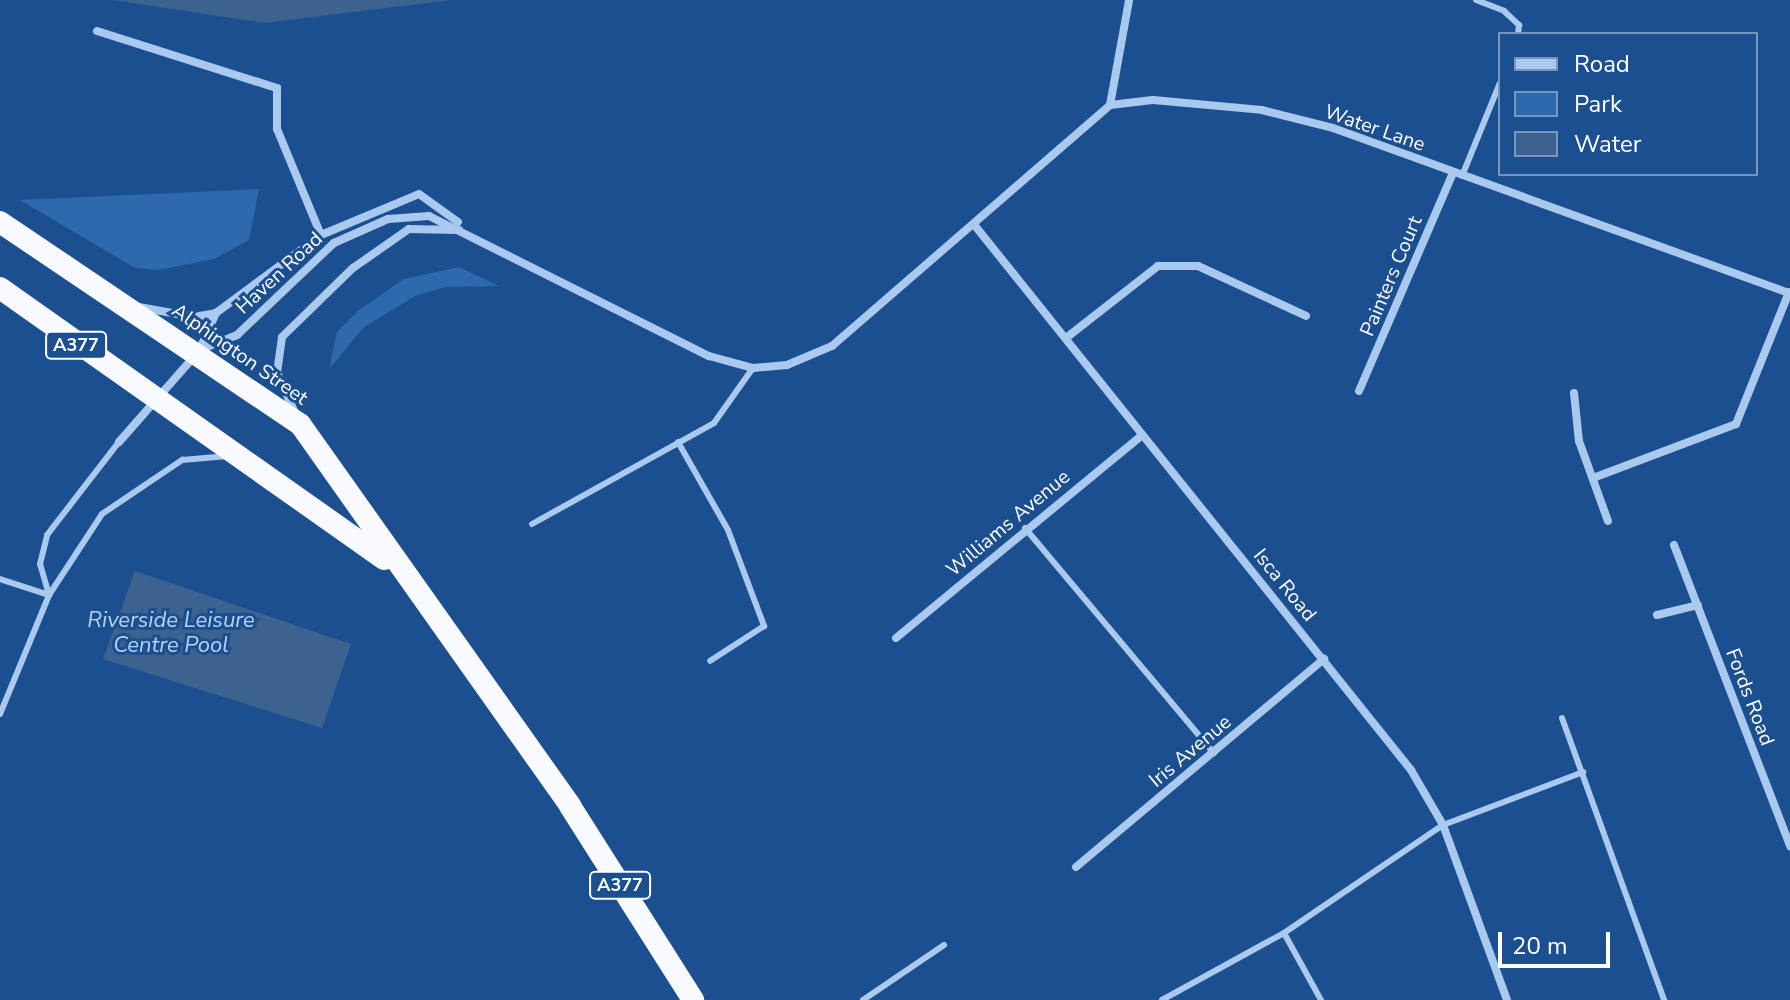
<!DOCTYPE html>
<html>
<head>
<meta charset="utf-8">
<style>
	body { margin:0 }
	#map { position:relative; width:1790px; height:1000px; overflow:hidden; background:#1b4f8f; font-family:"Nunito Sans",sans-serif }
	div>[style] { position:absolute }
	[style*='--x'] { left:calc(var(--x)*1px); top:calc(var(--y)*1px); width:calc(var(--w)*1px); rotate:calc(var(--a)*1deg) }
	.green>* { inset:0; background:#2e69ad }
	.water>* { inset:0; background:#3c6290 }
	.service>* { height:6px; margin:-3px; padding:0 3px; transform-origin:3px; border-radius:3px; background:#a9c9ee }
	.minor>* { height:8px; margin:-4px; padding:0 4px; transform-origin:4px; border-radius:4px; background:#a9c9ee }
	.trunk>* { height:22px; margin:-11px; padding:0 11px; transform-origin:11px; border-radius:11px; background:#f8faff }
	span { translate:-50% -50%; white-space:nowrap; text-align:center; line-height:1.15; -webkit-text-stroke:6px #1b4f8f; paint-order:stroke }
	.shield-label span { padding:2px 6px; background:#1b4f8f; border:2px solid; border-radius:6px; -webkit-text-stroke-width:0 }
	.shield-label { font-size:18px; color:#fff; font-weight:700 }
	.street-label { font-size:20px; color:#fff }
	.water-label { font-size:22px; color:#b5d3f5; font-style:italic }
	.legend { position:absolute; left:1498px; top:32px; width:260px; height:144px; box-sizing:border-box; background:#1b4f8f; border:2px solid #7695bc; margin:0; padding:10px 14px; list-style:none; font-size:24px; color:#fff }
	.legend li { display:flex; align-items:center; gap:16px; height:40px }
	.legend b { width:40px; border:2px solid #7695bc }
	.scale { position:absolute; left:1498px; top:932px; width:112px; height:36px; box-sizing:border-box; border:4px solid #fff; border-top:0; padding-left:10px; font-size:24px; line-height:28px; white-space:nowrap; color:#fff; -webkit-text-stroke:6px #1b4f8f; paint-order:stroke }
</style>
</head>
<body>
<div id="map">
	<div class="green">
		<div style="clip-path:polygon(259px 189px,249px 240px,214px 259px,159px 270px,135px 268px,20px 200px)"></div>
		<div style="clip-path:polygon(459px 267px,499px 286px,445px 287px,415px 296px,364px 327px,329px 369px,337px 332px,359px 310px,404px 279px)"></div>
	</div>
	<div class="water">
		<div style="clip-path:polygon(113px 0,452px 0,264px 23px)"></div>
		<div style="clip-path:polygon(135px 571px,351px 644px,322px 728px,103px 659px)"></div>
	</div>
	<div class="service">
		<div style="--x:1476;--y:0;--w:30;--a:21"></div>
		<div style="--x:1504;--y:11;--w:21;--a:43"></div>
		<div style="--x:1519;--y:25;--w:9;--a:96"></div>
		<div style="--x:1462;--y:176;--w:100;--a:-67.8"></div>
		<div style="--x:678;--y:442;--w:101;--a:60.4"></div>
		<div style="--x:728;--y:530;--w:103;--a:69.4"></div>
		<div style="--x:764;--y:626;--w:64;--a:147.1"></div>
		<div style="--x:532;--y:524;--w:208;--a:-29"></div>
		<div style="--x:714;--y:423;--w:67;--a:-54.7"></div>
		<div style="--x:1025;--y:528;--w:294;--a:50"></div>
		<div style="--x:0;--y:579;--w:52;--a:18.1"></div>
		<div style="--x:49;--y:595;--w:32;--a:-106"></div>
		<div style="--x:40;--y:564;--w:30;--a:-76"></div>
		<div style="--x:47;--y:535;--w:118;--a:-52.3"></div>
		<div style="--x:0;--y:714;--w:129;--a:-67.6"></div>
		<div style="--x:49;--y:595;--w:97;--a:-56.8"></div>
		<div style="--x:102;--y:514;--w:97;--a:-34"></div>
		<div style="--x:182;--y:460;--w:46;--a:-5"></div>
		<div style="--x:1562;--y:718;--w:300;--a:70.1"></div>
		<div style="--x:1284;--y:933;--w:77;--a:61.1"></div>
		<div style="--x:863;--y:1000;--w:98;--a:-34.2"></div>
		<div style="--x:1162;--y:1000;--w:139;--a:-28.8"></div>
		<div style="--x:1284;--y:933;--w:192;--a:-34.2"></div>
		<div style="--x:1443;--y:825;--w:150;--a:-20.7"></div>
	</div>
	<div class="minor">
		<div style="--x:97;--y:31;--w:189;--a:17.6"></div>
		<div style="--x:277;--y:88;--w:41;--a:90"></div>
		<div style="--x:277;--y:129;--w:115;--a:67.5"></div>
		<div style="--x:1110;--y:105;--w:107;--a:-79.7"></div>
		<div style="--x:976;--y:227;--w:696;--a:51.3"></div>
		<div style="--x:1411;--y:770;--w:64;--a:59.8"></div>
		<div style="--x:1443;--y:825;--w:186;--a:69.9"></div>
		<div style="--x:139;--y:307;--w:56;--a:10.3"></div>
		<div style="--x:194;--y:317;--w:22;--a:-10"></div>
		<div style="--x:1066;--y:338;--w:117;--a:-38"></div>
		<div style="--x:1158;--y:266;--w:40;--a:0"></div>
		<div style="--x:1198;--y:266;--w:119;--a:24.8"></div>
		<div style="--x:199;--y:350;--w:41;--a:-21.5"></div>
		<div style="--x:237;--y:335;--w:134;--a:-43.5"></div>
		<div style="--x:334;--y:243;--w:59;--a:-24"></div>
		<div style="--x:388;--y:219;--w:41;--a:-4.2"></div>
		<div style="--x:429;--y:216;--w:313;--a:26.6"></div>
		<div style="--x:709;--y:356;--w:46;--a:15.3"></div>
		<div style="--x:753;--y:368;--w:34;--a:-5"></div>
		<div style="--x:787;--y:365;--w:49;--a:-22.9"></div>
		<div style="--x:832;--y:346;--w:368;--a:-40.9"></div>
		<div style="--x:1110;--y:105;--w:43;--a:-6.6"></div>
		<div style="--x:1153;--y:100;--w:109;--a:5.2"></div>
		<div style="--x:1262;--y:110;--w:73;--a:14.2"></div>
		<div style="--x:1333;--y:128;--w:486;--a:19.9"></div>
		<div style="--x:1359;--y:391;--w:237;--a:-66.7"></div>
		<div style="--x:1574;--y:393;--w:48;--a:84.1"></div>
		<div style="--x:1579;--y:441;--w:85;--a:70.1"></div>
		<div style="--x:295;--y:413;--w:44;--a:-114.2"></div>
		<div style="--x:277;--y:373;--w:36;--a:-82"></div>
		<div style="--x:282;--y:337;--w:99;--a:-44.2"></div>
		<div style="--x:353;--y:268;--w:68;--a:-34.9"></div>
		<div style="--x:409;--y:229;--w:50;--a:1.1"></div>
		<div style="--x:119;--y:442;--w:121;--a:-48.7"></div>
		<div style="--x:199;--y:351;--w:42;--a:-65.9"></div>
		<div style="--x:216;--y:313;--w:131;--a:-36.6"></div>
		<div style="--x:321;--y:235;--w:106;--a:-22.7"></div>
		<div style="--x:419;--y:194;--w:48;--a:35.7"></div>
		<div style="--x:1593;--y:478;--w:153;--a:-20.7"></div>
		<div style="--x:1736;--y:424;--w:142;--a:-68.1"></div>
		<div style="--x:1674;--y:545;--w:323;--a:68.9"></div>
		<div style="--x:1657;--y:615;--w:42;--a:-13.7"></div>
		<div style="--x:896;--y:638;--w:319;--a:-39.5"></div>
		<div style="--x:1076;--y:867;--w:324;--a:-40"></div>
	</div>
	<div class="trunk">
		<div style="--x:0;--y:222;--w:362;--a:34"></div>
		<div style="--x:300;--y:424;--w:468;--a:54.7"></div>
		<div style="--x:570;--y:806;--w:230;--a:57.6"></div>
		<div style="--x:0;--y:288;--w:470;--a:35.2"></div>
	</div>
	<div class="shield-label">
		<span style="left:76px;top:345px">A377</span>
		<span style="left:620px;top:885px">A377</span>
	</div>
	<div class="street-label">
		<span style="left:1375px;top:128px;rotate:19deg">Water Lane</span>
		<span style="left:279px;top:273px;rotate:-43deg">Haven Road</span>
		<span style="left:1391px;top:276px;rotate:-67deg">Painters Court</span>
		<span style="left:240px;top:354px;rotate:35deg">Alphington Street</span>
		<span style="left:1008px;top:523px;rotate:-40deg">Williams Avenue</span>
		<span style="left:1285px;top:585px;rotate:51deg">Isca Road</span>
		<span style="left:1750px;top:697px;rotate:69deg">Fords Road</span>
		<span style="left:1190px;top:751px;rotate:-40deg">Iris Avenue</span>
	</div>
	<div class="water-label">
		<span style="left:171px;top:633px">Riverside Leisure<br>Centre Pool</span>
	</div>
	<ul class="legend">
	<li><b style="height:10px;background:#a9c9ee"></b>Road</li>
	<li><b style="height:22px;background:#2e69ad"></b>Park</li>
	<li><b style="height:22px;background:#3c6290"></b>Water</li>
	</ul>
	<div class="scale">20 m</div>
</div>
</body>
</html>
